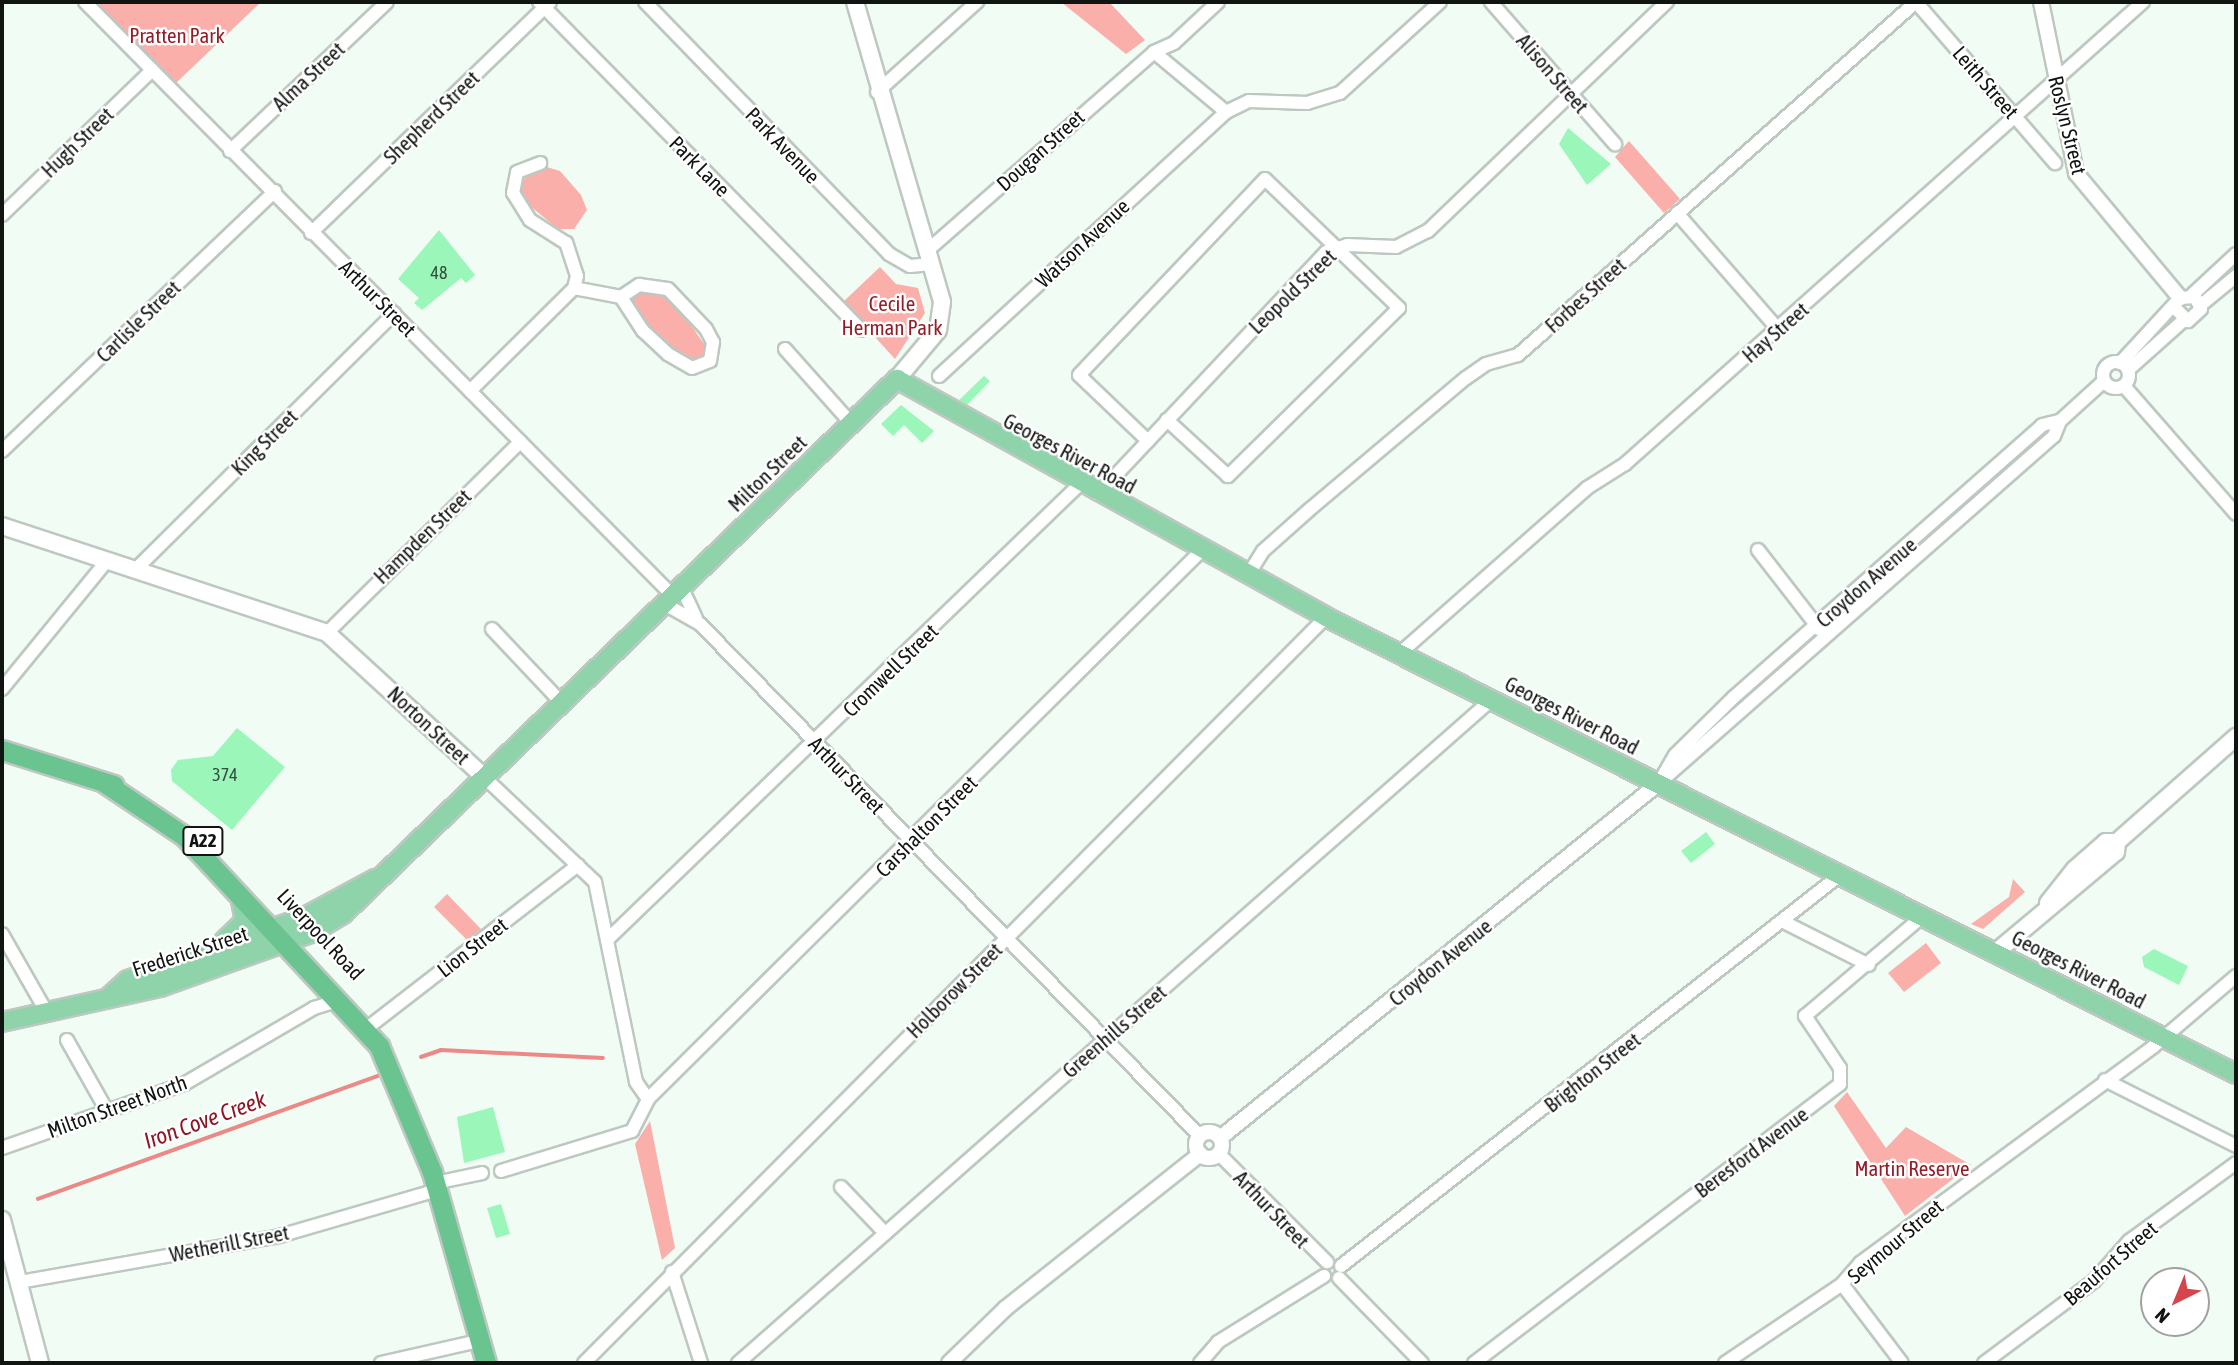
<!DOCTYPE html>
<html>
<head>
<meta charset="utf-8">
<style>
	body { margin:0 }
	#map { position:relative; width:2238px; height:1365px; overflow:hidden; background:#f1fcf4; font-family:"Asap Condensed",sans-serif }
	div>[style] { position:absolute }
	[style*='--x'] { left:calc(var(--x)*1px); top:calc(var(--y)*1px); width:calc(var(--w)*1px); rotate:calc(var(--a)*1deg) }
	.green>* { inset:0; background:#faafab }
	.stream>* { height:3.5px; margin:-1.75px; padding:0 1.75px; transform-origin:1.75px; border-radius:1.75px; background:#ec8987 }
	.building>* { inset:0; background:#9bf6ba }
	.roads { filter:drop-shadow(2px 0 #bdc8c0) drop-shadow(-2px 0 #bdc8c0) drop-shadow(0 2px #bdc8c0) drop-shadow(0 -2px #bdc8c0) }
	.minor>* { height:12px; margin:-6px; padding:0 6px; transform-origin:6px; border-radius:6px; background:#fff }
	.minor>.ring { margin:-6px; padding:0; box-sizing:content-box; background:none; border:12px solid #fff; border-radius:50% }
	.tertiary>* { height:14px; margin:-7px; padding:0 7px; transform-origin:7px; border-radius:7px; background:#fff }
	.tertiary>.ring { margin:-7px; padding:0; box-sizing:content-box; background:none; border:14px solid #fff; border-radius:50% }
	.secondary>* { height:16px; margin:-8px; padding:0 8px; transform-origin:8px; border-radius:8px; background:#fff }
	.primary>* { height:18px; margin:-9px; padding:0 9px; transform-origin:9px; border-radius:9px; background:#8fd3ab }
	.trunk>* { height:19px; margin:-9.5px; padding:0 9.5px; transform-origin:9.5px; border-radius:9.5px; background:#6ac48f }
	span { translate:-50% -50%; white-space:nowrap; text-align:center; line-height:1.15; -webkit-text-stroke:5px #fff; paint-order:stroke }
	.number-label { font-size:18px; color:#344d3c }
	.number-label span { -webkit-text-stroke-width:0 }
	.shield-label span { padding:2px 5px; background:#fff; border:2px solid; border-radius:5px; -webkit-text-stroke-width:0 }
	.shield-label { font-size:19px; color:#111512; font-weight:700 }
	.park-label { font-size:21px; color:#921e28 }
	.street-label { font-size:21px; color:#111512 }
	.water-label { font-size:23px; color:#8c1623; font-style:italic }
	.frame { position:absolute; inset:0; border:4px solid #111512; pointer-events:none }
	.north { position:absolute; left:2140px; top:1267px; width:70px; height:70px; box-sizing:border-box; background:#fff; border:2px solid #a0a1a0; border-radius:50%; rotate:223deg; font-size:19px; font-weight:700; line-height:28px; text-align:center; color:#111512 }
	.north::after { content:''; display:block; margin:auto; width:24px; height:32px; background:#d5454c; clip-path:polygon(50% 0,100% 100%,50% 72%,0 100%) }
</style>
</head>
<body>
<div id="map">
	<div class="green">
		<div style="clip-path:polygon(96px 2px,261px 2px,176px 83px)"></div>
		<div style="clip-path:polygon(1061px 2px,1109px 2px,1145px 40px,1126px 54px)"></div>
		<div style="clip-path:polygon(1629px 141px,1680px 199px,1664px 213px,1615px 157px)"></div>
		<div style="clip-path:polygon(537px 164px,560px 171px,581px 195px,587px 210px,574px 229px,558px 229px,524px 201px,519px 185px)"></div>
		<div style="clip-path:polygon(880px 267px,896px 284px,918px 288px,925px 313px,895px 359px,843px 302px)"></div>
		<div style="clip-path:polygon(638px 291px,659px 293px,678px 307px,707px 348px,700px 359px,685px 361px,645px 328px,630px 300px)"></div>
		<div style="clip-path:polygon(2013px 879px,2025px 892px,1983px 929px,1971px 924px,2009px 897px)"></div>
		<div style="clip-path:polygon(447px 894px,481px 929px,467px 940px,434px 907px)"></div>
		<div style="clip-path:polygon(1926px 943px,1941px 963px,1904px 992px,1888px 973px)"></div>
		<div style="clip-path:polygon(1847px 1092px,1886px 1148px,1906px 1127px,1971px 1165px,1905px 1216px,1834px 1106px)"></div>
		<div style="clip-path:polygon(650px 1121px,675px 1248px,662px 1260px,635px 1144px)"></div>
	</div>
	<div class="stream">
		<div style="--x:421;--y:1057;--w:21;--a:-19"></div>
		<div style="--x:441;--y:1050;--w:162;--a:2.8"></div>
		<div style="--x:38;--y:1199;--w:367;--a:-19.9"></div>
	</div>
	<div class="building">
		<div style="clip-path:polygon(1568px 128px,1611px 164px,1587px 185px,1559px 144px)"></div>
		<div style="clip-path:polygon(439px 230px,475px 275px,466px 283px,461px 278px,422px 310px,414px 303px,419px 298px,398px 279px)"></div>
		<div style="clip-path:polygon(984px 376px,990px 381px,967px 405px,959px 400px)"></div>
		<div style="clip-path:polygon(901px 405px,934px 431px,922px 443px,904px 425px,893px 436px,881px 424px)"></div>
		<div style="clip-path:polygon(237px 728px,285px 767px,232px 830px,172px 781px,171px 770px,178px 760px,213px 756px)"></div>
		<div style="clip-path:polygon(1706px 832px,1715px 844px,1691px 863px,1681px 851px)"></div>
		<div style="clip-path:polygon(2154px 949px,2188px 966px,2179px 985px,2144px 967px,2142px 957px)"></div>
		<div style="clip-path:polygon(493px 1107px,505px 1152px,464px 1163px,457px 1117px)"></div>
		<div style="clip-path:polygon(501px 1204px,510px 1234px,496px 1238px,487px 1208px)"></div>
	</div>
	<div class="roads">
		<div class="minor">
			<div style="--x:85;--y:2;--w:834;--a:45.29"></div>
			<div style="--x:539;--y:2;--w:460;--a:45.5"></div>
			<div style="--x:645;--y:2;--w:351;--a:45.9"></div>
			<div style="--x:889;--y:254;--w:24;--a:30"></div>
			<div style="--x:910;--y:266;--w:22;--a:-5"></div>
			<div style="--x:1218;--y:2;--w:60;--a:137"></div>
			<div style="--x:1174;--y:43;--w:22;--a:156"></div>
			<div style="--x:1154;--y:52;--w:94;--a:39.8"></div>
			<div style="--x:1491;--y:2;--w:189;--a:48.9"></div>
			<div style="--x:877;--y:92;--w:135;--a:-42"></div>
			<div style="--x:230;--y:151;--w:216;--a:-43.5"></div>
			<div style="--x:1677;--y:213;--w:154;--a:49"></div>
			<div style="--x:2;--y:215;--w:209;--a:-44"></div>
			<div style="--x:311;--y:233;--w:332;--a:-44"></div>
			<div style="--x:928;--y:250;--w:300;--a:-41.2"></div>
			<div style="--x:574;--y:288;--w:48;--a:10.8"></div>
			<div style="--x:621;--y:297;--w:22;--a:-34"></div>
			<div style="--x:639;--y:285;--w:29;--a:8"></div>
			<div style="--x:668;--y:289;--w:55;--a:46.5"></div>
			<div style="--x:706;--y:329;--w:15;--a:62"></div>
			<div style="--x:713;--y:342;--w:19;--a:99"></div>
			<div style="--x:710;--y:361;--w:19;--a:159"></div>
			<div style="--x:692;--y:368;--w:28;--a:-150"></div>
			<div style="--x:668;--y:354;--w:34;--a:-137"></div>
			<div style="--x:643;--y:331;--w:40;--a:-122.9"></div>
			<div style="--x:2192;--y:295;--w:60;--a:-43"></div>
			<div style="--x:2201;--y:305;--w:45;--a:-39.6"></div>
			<div style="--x:785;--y:349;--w:99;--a:48.3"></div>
			<div class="ring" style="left:2103px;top:362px;width:14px;height:14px"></div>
			<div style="--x:2120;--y:363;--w:88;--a:-47.3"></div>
			<div style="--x:2180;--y:298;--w:15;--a:-4"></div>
			<div style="--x:2195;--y:297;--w:13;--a:63"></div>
			<div style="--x:2201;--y:309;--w:18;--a:137"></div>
			<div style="--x:2188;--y:321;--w:17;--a:-135"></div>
			<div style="--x:2128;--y:370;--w:75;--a:-41.8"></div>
			<div style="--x:939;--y:376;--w:390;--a:-42.6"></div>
			<div style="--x:1226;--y:112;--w:25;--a:-26"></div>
			<div style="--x:1249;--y:101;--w:58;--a:2"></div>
			<div style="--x:1307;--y:103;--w:34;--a:-17"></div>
			<div style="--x:1340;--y:93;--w:135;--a:-42.3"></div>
			<div style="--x:2124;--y:386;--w:170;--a:48.8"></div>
			<div style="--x:470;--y:391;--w:146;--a:-44.7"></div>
			<div style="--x:574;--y:288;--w:12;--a:-76"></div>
			<div style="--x:577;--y:276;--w:35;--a:-108"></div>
			<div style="--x:566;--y:243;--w:43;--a:-147.4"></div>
			<div style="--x:530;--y:220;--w:32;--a:-122"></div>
			<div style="--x:513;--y:193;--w:21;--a:-79"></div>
			<div style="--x:517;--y:172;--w:25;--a:-21"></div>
			<div style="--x:1148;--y:441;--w:95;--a:-136.3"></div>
			<div style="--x:1079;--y:375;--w:270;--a:-46.5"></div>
			<div style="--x:1265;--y:179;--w:186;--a:43.9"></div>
			<div style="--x:1399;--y:308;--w:240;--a:135.5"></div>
			<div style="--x:1228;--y:476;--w:83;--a:-137.4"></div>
			<div style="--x:2;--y:451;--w:377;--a:-43.6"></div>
			<div style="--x:1098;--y:494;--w:332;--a:-46.7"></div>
			<div style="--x:1326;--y:252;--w:22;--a:-18"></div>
			<div style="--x:1347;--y:245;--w:49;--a:2.3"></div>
			<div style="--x:1396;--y:247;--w:36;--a:-27"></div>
			<div style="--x:1428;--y:231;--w:331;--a:-43.8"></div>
			<div style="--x:1758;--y:550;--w:101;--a:52.2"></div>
			<div style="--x:134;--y:571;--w:366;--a:-44.7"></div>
			<div style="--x:1248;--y:575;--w:28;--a:-58"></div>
			<div style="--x:1263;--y:551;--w:62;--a:-41.7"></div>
			<div style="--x:1309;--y:510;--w:205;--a:-40.1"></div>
			<div style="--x:1466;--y:378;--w:24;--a:-35"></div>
			<div style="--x:1486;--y:364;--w:33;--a:-16"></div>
			<div style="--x:1518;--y:355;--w:532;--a:-41.57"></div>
			<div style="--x:1916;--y:2;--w:213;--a:49.2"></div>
			<div style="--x:681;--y:586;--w:35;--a:65"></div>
			<div style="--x:663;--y:603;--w:43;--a:29.6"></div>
			<div style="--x:700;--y:624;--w:716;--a:45.68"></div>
			<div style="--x:492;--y:629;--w:100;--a:46.6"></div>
			<div style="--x:327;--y:633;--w:272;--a:-44.7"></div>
			<div style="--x:1399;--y:654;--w:251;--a:-41.4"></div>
			<div style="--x:1587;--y:488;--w:45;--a:-32.3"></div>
			<div style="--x:1625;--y:464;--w:694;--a:-41.73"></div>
			<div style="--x:2;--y:689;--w:163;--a:-50.7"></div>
			<div style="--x:483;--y:776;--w:154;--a:43.4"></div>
			<div style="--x:595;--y:882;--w:204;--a:78.4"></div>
			<div style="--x:636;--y:1082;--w:21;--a:55"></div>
			<div style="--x:1660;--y:781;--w:30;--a:-60"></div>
			<div style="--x:1675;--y:755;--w:83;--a:-44.5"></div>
			<div style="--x:1734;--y:697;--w:411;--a:-41.4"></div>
			<div style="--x:2042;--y:425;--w:18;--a:-13"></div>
			<div style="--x:1658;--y:784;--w:527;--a:-41.31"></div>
			<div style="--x:2054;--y:436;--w:16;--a:-68"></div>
			<div style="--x:2060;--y:421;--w:59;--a:-42.3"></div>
			<div style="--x:1784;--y:922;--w:95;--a:26.8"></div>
			<div style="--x:2;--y:934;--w:89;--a:60.3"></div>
			<div style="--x:607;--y:940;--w:657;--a:-43.95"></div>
			<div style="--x:366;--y:1029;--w:268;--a:-37.7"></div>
			<div style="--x:67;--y:1040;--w:81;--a:60.6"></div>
			<div style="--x:2105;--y:1080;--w:147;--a:26.7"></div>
			<div style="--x:648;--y:1099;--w:780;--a:-44.74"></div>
			<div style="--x:2;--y:1148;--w:193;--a:-19.4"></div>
			<div style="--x:184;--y:1084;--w:151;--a:-30.3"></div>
			<div style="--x:314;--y:1008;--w:27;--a:-17"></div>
			<div style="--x:1219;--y:1154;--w:153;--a:45"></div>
			<div style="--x:501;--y:1171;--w:137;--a:-17"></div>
			<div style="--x:632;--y:1131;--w:36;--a:-63"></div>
			<div style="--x:435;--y:1183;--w:48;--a:-12"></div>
			<div style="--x:841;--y:1187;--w:64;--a:46.3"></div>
			<div style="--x:1341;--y:1266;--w:634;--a:-38.08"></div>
			<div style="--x:672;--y:1272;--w:96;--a:72.3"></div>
			<div style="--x:1339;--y:1278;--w:119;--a:45.7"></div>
			<div style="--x:19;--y:1282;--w:264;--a:-10"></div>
			<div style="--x:279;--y:1236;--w:165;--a:-16.2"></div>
			<div style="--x:1842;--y:1284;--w:99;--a:52.8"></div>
			<div style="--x:381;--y:1363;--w:100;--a:-12.7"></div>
			<div style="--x:584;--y:1363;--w:1052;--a:-45.15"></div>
			<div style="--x:738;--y:1363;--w:1003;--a:-41.36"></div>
			<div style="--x:1200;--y:1363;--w:28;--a:-49"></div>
			<div style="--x:1218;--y:1342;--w:125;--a:-31.9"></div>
			<div style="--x:1474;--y:1363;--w:460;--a:-37.3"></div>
			<div style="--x:1840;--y:1084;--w:16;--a:-90"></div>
			<div style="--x:1840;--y:1068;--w:63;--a:-123.9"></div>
			<div style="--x:1805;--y:1016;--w:155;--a:-40.3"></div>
			<div style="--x:1725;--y:1363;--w:141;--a:-34"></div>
			<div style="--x:1842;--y:1284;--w:28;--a:-49"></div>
			<div style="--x:1860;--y:1263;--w:365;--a:-36.4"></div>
			<div style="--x:2154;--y:1046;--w:108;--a:-40.5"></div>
			<div style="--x:1984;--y:1363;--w:137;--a:-36.7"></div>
			<div style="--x:2094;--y:1281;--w:53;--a:-48.8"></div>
			<div style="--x:2129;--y:1241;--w:132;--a:-36.1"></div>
		</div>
		<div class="tertiary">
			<div style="--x:2041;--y:2;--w:175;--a:78.4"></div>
			<div style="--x:2076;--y:173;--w:163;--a:50.2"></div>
			<div class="ring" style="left:1196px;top:1132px;width:12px;height:12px"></div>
			<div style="--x:1220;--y:1138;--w:563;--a:-38.95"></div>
			<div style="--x:949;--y:1363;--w:79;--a:-44"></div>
			<div style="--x:1006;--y:1308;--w:248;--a:-38.4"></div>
		</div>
		<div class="secondary">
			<div style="--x:855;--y:2;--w:312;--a:73.8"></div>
			<div style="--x:942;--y:302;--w:28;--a:98"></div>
			<div style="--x:938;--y:330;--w:64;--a:129.9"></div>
			<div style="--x:2;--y:526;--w:342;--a:18.2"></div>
			<div style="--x:327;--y:633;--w:212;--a:42.5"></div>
			<div style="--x:2048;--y:903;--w:43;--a:-51.5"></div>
			<div style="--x:2075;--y:869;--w:41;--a:-41.1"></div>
			<div style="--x:2106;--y:842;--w:11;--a:0"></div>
			<div style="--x:2117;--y:842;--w:159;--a:-41.4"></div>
			<div style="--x:1995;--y:953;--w:158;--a:-39.9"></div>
			<div style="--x:2116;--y:852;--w:10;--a:-84"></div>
			<div style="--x:2;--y:1220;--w:148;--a:75.1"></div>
		</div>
		<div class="primary">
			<div style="--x:224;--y:941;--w:29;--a:-44"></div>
			<div style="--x:245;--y:921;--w:25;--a:-101"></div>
			<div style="--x:109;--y:997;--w:25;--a:-42"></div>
			<div style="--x:128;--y:980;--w:188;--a:-19.6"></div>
			<div style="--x:305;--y:917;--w:80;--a:-28.5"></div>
			<div style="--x:2;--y:1022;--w:162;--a:-12.5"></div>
			<div style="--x:160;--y:987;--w:160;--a:-19.7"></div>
			<div style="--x:311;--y:933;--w:39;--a:-31"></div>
			<div style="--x:344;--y:913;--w:769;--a:-44"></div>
			<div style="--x:897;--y:379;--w:491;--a:29"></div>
			<div style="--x:1326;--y:617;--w:1018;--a:26.67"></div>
		</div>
		<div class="trunk">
			<div style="--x:2;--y:750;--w:117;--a:17.4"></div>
			<div style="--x:105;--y:783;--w:95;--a:33.9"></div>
			<div style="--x:184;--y:836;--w:287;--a:47.1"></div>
			<div style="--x:379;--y:1046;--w:137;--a:67.2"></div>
			<div style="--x:432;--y:1172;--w:198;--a:74.2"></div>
		</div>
	</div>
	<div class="number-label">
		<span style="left:439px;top:273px">48</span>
		<span style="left:225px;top:775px">374</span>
	</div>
	<div class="shield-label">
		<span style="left:203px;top:841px">A22</span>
	</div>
	<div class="park-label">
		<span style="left:177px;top:35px">Pratten Park</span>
		<span style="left:892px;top:315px">Cecile<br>Herman Park</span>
		<span style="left:1912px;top:1168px">Martin Reserve</span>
	</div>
	<div class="street-label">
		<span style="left:1553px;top:73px;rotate:49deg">Alison Street</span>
		<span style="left:308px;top:76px;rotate:-43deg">Alma Street</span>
		<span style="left:1986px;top:82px;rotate:49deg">Leith Street</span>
		<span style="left:431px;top:117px;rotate:-44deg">Shepherd Street</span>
		<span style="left:2068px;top:125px;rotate:76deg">Roslyn Street</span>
		<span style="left:77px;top:142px;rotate:-44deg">Hugh Street</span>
		<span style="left:783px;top:145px;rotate:46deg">Park Avenue</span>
		<span style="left:1040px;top:150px;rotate:-42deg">Dougan Street</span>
		<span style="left:700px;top:166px;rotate:45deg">Park Lane</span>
		<span style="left:1082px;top:243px;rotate:-43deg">Watson Avenue</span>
		<span style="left:1292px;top:291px;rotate:-44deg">Leopold Street</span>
		<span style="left:1585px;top:295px;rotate:-42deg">Forbes Street</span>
		<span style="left:378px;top:298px;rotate:45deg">Arthur Street</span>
		<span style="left:138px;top:321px;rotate:-44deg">Carlisle Street</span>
		<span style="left:1775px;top:332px;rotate:-41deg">Hay Street</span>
		<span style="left:264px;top:442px;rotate:-45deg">King Street</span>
		<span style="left:1070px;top:453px;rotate:28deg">Georges River Road</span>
		<span style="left:767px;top:473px;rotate:-44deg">Milton Street</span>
		<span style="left:422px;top:536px;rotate:-44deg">Hampden Street</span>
		<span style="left:1866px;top:582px;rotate:-41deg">Croydon Avenue</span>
		<span style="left:890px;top:670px;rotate:-44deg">Cromwell Street</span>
		<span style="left:1572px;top:715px;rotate:27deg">Georges River Road</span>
		<span style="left:429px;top:725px;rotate:43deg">Norton Street</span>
		<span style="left:847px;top:775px;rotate:46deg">Arthur Street</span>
		<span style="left:926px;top:826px;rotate:-45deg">Carshalton Street</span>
		<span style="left:321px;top:934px;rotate:47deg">Liverpool Road</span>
		<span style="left:472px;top:947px;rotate:-38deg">Lion Street</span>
		<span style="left:190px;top:951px;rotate:-18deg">Frederick Street</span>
		<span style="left:1440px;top:962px;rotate:-39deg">Croydon Avenue</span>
		<span style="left:2079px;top:969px;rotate:27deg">Georges River Road</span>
		<span style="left:954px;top:990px;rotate:-45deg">Holborow Street</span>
		<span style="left:1114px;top:1031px;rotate:-41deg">Greenhills Street</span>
		<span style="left:1592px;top:1072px;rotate:-38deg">Brighton Street</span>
		<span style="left:117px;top:1106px;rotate:-20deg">Milton Street North</span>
		<span style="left:1751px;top:1152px;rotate:-37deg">Beresford Avenue</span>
		<span style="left:1272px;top:1209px;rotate:46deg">Arthur Street</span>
		<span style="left:1895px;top:1241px;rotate:-40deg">Seymour Street</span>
		<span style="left:229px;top:1243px;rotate:-11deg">Wetherill Street</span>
		<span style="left:2110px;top:1263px;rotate:-41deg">Beaufort Street</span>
	</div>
	<div class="water-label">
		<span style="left:205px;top:1120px;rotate:-20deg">Iron Cove Creek</span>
	</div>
	<div class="frame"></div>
	<div class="north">N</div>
</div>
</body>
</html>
